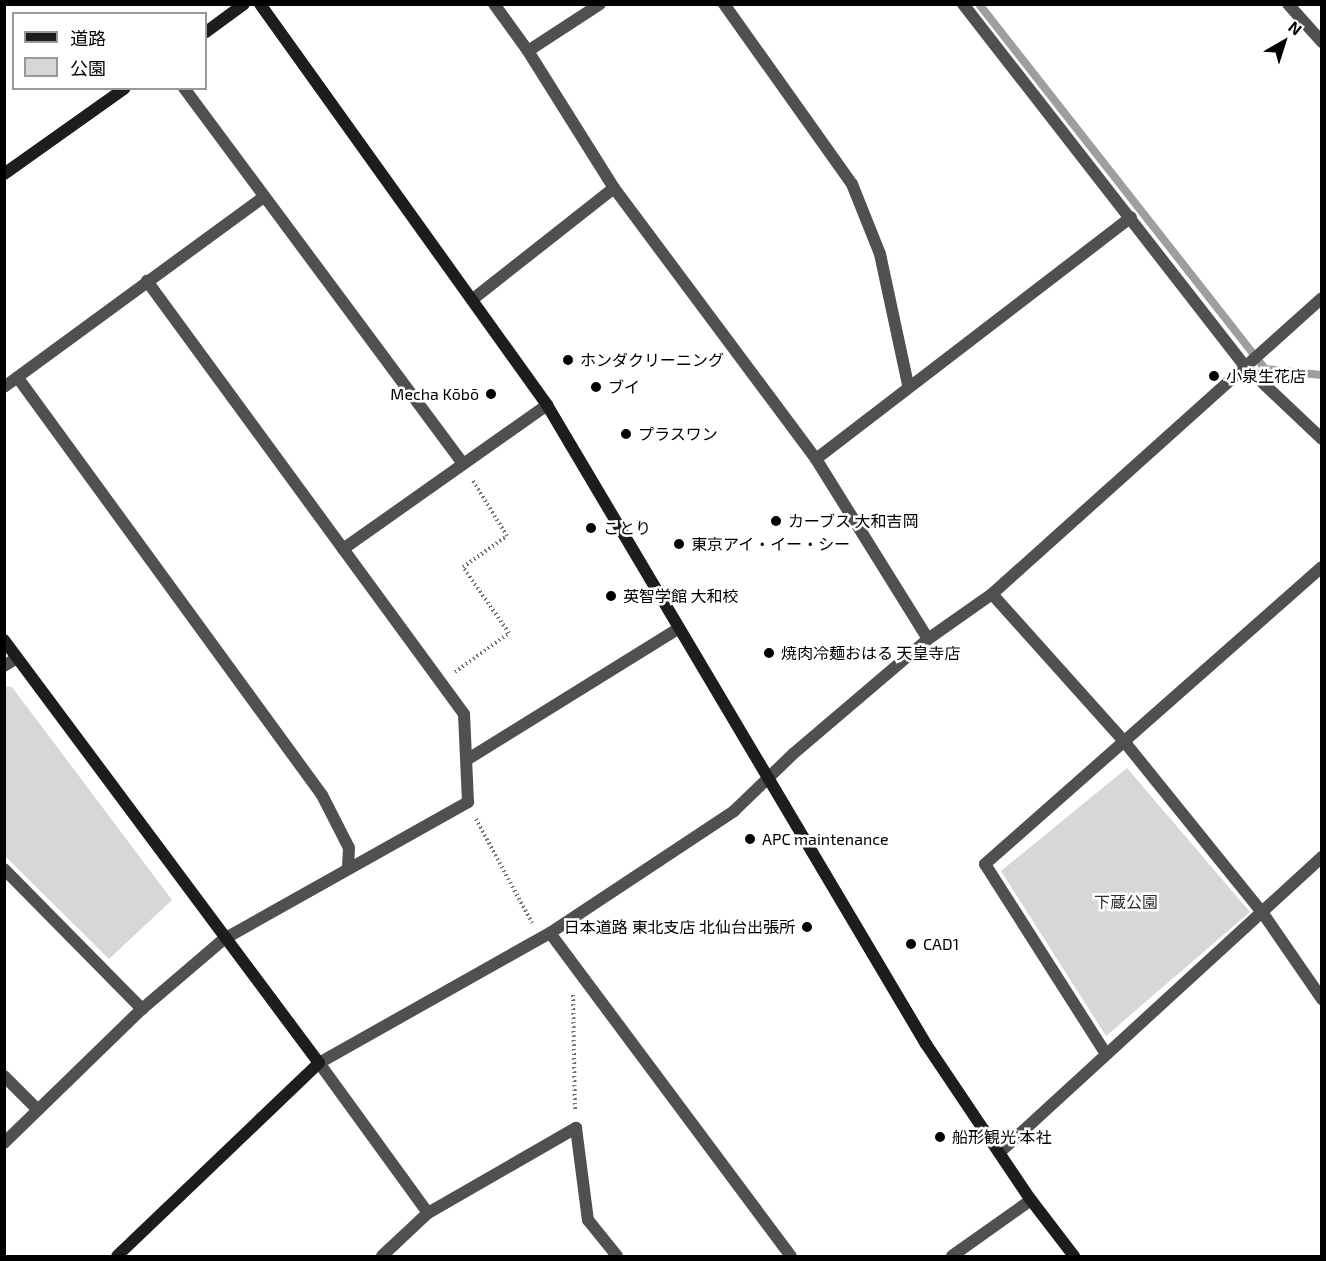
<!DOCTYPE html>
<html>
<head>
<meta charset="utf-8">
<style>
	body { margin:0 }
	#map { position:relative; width:1326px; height:1261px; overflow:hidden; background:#fff; font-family:"Exo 2","Noto Sans JP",sans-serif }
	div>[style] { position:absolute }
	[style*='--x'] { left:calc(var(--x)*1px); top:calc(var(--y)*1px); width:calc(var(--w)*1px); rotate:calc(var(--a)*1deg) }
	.green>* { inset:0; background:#d7d7d7 }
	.stream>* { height:8px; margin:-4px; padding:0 4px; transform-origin:4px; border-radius:4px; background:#9e9e9e }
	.path>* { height:4px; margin-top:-2px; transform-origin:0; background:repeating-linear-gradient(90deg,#727272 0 1.5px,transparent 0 4.5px) }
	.street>* { height:12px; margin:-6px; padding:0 6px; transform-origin:6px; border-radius:6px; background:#505050 }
	.secondary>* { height:12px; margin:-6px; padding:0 6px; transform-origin:6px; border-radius:6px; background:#1d1d1d }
	.dots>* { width:16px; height:16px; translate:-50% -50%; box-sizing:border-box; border:3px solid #fff; border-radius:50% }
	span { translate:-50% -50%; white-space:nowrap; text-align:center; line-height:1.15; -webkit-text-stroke:5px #fff; paint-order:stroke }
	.poi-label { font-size:16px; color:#000 }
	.left { translate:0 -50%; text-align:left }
	.right { translate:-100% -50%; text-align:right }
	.park-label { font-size:16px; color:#2e2e2e }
	.frame { position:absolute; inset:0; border:6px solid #000; pointer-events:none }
	.legend { position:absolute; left:12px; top:12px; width:195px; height:78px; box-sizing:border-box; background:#fff; border:2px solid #999; margin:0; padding:8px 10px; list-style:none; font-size:18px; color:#000 }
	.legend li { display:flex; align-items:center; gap:12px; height:30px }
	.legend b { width:30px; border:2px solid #999 }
	.north { position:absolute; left:1254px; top:12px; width:60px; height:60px; -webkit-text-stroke:4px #fff; paint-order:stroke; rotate:39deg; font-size:16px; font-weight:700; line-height:24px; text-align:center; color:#000 }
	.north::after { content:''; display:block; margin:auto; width:21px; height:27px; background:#000; clip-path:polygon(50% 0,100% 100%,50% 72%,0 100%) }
</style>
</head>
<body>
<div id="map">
	<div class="green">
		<div style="clip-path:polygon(5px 686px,12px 687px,172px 900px,109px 959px,5px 856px)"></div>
		<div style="clip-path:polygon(1127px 768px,1250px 912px,1106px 1036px,1001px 871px)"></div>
	</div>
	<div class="stream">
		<div style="--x:979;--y:4;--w:464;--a:51.9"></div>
		<div style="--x:1265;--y:369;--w:57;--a:6"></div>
	</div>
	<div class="path">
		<div style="--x:455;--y:672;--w:67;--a:-35.8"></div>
		<div style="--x:509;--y:633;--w:80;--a:-124.9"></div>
		<div style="--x:463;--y:567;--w:54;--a:-35.2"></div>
		<div style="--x:507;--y:536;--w:65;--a:-121.7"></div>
		<div style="--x:476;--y:819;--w:118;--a:61.7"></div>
		<div style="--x:573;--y:995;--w:116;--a:89"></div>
	</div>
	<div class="street">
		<div style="--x:494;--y:4;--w:58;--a:54.1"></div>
		<div style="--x:528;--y:51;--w:162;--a:57.9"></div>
		<div style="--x:614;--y:188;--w:338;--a:53.3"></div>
		<div style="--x:816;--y:459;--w:212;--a:58.1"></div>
		<div style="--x:724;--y:4;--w:221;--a:54.6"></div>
		<div style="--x:852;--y:184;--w:75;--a:68.2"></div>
		<div style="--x:880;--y:254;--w:134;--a:77.9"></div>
		<div style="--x:963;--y:4;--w:459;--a:52.1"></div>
		<div style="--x:1245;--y:366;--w:106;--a:43.5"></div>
		<div style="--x:1288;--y:4;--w:51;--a:48.2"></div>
		<div style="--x:528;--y:51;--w:86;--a:-33.1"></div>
		<div style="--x:184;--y:88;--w:466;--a:53.4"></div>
		<div style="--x:473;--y:299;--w:179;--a:-38.2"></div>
		<div style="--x:18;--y:378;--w:516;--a:53.91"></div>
		<div style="--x:322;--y:795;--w:59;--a:63"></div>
		<div style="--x:349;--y:848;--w:19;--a:93"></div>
		<div style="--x:4;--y:387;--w:322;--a:-36.2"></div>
		<div style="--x:816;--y:459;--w:397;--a:-37.5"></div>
		<div style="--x:343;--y:549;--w:250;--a:-35.2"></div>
		<div style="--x:992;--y:594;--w:196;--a:48.1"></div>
		<div style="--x:1123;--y:740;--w:221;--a:51.1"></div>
		<div style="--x:1262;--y:912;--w:106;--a:55.4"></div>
		<div style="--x:4;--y:666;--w:15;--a:-32"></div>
		<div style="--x:468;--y:759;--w:247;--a:-31.8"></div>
		<div style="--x:4;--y:869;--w:197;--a:45.4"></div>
		<div style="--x:550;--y:933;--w:403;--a:53.3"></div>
		<div style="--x:1106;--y:1054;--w:225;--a:-122.5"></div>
		<div style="--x:985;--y:864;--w:449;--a:-41.4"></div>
		<div style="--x:4;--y:1076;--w:47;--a:45"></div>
		<div style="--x:4;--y:1143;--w:192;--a:-44.2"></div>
		<div style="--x:142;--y:1009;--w:108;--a:-40.5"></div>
		<div style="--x:224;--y:939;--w:280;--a:-29.3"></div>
		<div style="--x:468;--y:802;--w:88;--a:-92.6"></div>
		<div style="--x:464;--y:714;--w:537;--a:-126.21"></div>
		<div style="--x:1000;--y:1152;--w:437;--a:-42.5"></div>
		<div style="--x:428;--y:1213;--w:185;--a:-126"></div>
		<div style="--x:319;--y:1063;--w:265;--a:-29.4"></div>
		<div style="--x:550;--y:933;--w:221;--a:-33.5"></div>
		<div style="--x:734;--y:811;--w:82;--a:-44"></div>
		<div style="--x:793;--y:754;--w:177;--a:-40.4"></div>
		<div style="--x:928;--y:639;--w:78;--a:-35.1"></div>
		<div style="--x:992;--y:594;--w:443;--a:-41.9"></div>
		<div style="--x:382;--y:1256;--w:63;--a:-43.1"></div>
		<div style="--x:428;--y:1213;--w:171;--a:-29.9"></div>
		<div style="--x:576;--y:1128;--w:93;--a:82.6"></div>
		<div style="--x:588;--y:1220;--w:46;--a:51.1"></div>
		<div style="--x:952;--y:1256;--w:97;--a:-35.3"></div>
	</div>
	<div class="secondary">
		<div style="--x:260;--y:4;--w:493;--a:54.4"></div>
		<div style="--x:547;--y:405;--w:743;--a:59.33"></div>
		<div style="--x:926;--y:1044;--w:188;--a:56.1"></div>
		<div style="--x:1031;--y:1200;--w:71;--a:52.5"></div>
		<div style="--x:206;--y:32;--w:47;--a:-36.4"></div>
		<div style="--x:4;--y:174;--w:148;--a:-35.4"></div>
		<div style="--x:4;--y:640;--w:527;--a:53.33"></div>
		<div style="--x:319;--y:1063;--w:279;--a:136.3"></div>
	</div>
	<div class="dots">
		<div style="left:568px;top:360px;background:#000"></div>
		<div style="left:1214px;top:376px;background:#000"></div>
		<div style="left:596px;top:387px;background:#000"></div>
		<div style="left:491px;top:394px;background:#000"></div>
		<div style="left:626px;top:434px;background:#000"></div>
		<div style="left:776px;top:521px;background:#000"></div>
		<div style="left:591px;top:528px;background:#000"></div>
		<div style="left:679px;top:544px;background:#000"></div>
		<div style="left:611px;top:596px;background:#000"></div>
		<div style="left:769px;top:653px;background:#000"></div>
		<div style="left:750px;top:839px;background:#000"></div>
		<div style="left:807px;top:927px;background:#000"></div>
		<div style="left:911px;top:944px;background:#000"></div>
		<div style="left:940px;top:1137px;background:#000"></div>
	</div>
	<div class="poi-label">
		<span class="left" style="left:580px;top:360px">ホンダクリーニング</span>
		<span class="left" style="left:1226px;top:376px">小泉生花店</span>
		<span class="left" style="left:608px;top:387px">ブイ</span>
		<span class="right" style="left:479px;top:394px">Mecha Kōbō</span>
		<span class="left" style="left:638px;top:434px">プラスワン</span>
		<span class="left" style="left:788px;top:521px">カーブス 大和吉岡</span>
		<span class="left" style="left:603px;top:528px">ことり</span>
		<span class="left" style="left:691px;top:544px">東京アイ・イー・シー</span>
		<span class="left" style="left:623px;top:596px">英智学館 大和校</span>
		<span class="left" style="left:781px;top:653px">焼肉冷麺おはる 天皇寺店</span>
		<span class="left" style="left:762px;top:839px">APC maintenance</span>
		<span class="right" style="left:795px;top:927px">日本道路 東北支店 北仙台出張所</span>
		<span class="left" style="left:923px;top:944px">CAD1</span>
		<span class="left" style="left:952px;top:1137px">船形観光 本社</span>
	</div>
	<div class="park-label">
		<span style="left:1126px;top:902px">下蔵公園</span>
	</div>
	<div class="frame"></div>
	<ul class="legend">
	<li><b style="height:8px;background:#1d1d1d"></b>道路</li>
	<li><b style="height:16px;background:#d7d7d7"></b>公園</li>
	</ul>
	<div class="north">N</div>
</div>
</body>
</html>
